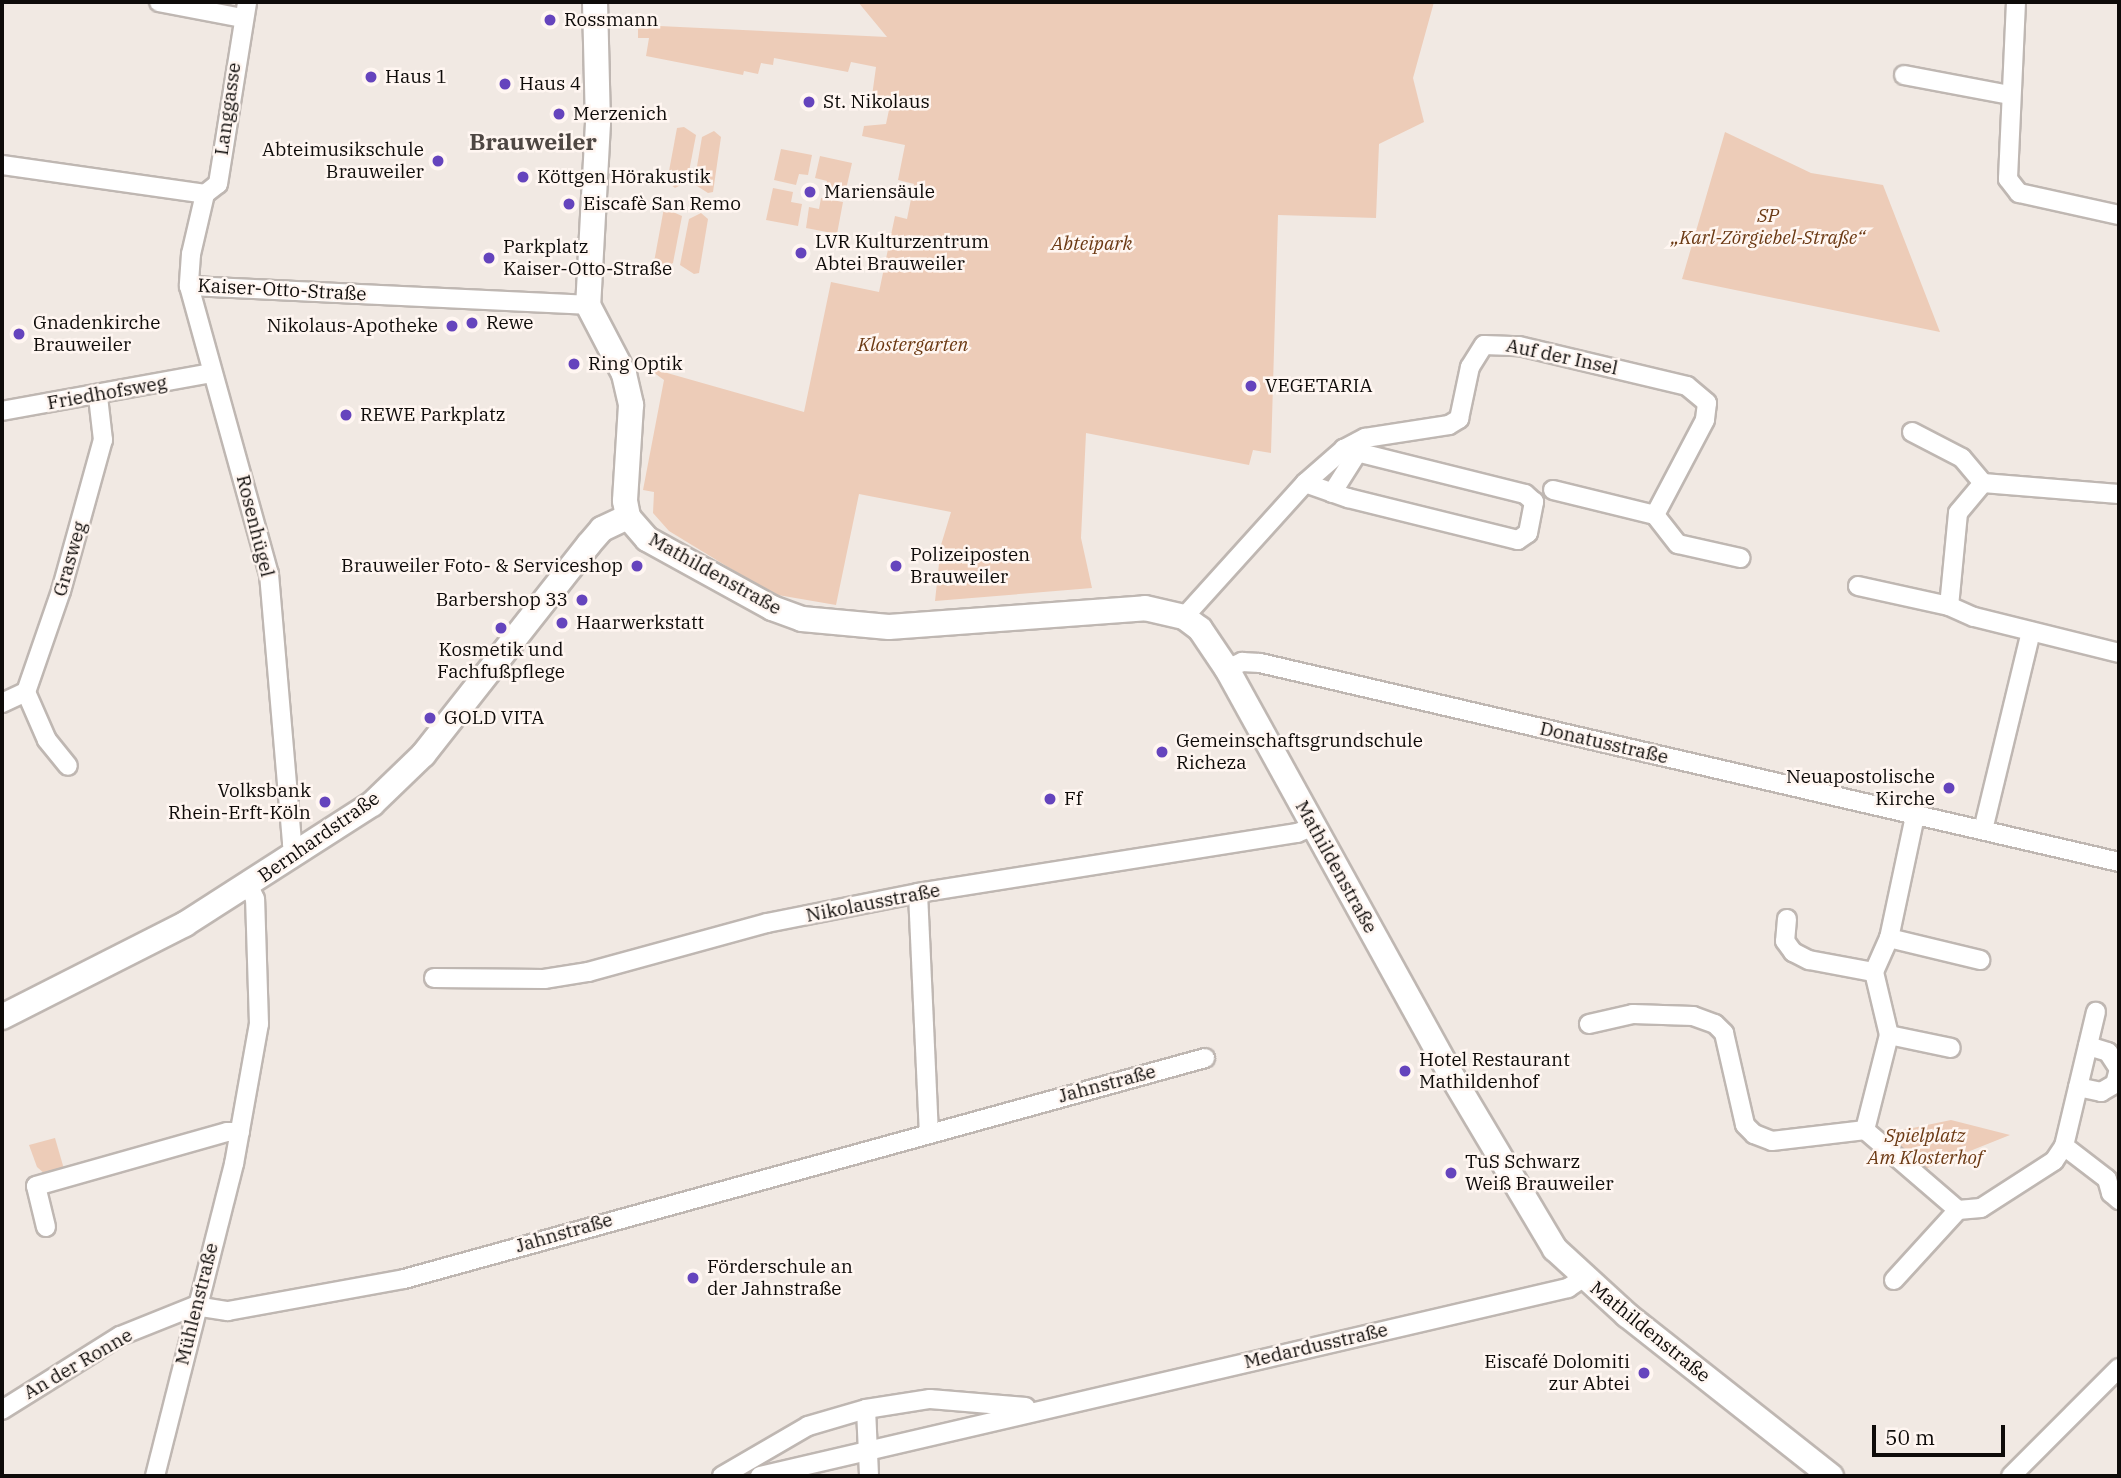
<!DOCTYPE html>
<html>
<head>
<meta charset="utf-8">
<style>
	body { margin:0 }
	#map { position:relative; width:2121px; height:1478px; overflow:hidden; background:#f1e9e3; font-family:"IBM Plex Serif",serif }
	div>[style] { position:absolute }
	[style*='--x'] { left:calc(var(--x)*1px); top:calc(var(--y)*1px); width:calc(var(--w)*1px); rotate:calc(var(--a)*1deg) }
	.green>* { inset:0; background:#edccb8 }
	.roads { filter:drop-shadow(2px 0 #bfb7b2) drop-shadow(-2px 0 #bfb7b2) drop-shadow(0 2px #bfb7b2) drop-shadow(0 -2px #bfb7b2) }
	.street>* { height:18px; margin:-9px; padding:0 9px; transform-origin:9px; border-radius:9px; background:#fff }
	.secondary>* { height:24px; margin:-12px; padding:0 12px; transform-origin:12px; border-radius:12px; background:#fff }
	.dots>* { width:19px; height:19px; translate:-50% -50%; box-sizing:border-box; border:4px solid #fff6f1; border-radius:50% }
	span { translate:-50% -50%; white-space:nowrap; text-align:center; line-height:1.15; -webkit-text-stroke:5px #fff6f1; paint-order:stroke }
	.poi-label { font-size:19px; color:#0e0b09 }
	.left { translate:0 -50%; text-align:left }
	.right { translate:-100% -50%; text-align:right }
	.street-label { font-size:19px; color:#0e0b09 }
	.park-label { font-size:19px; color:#6b3913; font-style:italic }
	.quarter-label { font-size:23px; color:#4e4743; font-weight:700 }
	.frame { position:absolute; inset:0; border:4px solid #0e0b09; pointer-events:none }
	.scale { position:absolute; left:1872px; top:1425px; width:133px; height:32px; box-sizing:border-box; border:4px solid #0e0b09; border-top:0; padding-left:9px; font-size:21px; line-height:24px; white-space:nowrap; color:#0e0b09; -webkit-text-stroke:5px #fff6f1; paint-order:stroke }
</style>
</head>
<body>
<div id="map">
	<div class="green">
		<div style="clip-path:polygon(858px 2px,1434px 2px,1413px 78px,1424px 122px,1379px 144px,1376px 218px,1278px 215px,1271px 453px,1253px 450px,1249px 465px,1086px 433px,1081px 538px,1092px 588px,935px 601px,941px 545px,951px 512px,859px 494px,836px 605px,772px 594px,669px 531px,653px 513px,654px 492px,643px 490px,664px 380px,646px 367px,804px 412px,831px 282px,879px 292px,895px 216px,907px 219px,914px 184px,898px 180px,905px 145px,862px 136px,864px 126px,886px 124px,890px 105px,872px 96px,876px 67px,851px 62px,848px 72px,774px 58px,773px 65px,761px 63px,758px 74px,744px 71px,743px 75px,646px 56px,649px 38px,638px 38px,638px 25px,887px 37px)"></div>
		<div style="clip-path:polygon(684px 127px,696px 135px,687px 182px,675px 188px,667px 182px,677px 128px)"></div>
		<div style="clip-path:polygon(714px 131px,721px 137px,713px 192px,708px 193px,694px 184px,702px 137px)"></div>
		<div style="clip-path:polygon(1725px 132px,1811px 173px,1883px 185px,1940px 332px,1682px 279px)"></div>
		<div style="clip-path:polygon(781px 149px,812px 155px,808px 175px,799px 174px,796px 185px,774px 180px)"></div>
		<div style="clip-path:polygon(820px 156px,852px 163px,845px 194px,825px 190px,827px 181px,815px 178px)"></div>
		<div style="clip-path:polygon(773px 188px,793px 192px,791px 202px,802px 204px,798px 226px,766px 220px)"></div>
		<div style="clip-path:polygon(821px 198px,843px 202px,837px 234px,806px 228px,809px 207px,819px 209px)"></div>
		<div style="clip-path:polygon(664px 208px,682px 216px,673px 263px,661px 269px,654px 262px)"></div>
		<div style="clip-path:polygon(701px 213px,708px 219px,699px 273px,694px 274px,680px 265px,689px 219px)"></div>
		<div style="clip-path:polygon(1951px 1120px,2010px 1135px,1920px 1171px,1879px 1135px)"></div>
		<div style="clip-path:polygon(55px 1138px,64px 1169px,45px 1174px,37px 1167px,29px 1145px)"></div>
	</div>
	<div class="roads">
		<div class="street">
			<div style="--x:159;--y:2;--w:85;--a:10.9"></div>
			<div style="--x:2016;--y:2;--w:177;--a:92.6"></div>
			<div style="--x:2008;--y:179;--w:18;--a:52"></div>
			<div style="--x:2019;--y:193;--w:102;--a:12.4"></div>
			<div style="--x:1904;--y:75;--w:108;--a:10.7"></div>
			<div style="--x:2;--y:165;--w:205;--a:8.1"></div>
			<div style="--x:205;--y:194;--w:62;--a:103.1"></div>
			<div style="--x:191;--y:254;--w:32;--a:94"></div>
			<div style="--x:189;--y:286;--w:299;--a:74.5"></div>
			<div style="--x:269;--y:574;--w:271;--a:85.1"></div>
			<div style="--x:292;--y:844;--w:12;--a:59"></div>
			<div style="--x:205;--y:194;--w:16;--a:-38"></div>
			<div style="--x:218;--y:184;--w:184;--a:-80.9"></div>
			<div style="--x:189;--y:286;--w:399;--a:2.7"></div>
			<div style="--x:2;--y:411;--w:213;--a:-10.3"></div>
			<div style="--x:1912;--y:432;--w:56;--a:27.5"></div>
			<div style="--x:1962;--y:458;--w:33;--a:50"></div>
			<div style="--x:1983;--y:483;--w:136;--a:4.6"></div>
			<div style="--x:1305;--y:483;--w:46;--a:19.2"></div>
			<div style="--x:1348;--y:498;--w:175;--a:13.9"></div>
			<div style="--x:1518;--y:540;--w:12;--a:-35"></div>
			<div style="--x:1528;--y:533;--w:32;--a:-79"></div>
			<div style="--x:1534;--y:502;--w:12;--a:-138"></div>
			<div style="--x:1525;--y:494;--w:187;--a:-166"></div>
			<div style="--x:1983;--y:483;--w:39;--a:130"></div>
			<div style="--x:1958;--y:513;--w:93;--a:95.5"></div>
			<div style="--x:1949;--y:606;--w:27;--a:24"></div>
			<div style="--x:1974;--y:617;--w:149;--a:13.9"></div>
			<div style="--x:1332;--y:493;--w:45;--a:-57.7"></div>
			<div style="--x:1655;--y:515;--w:37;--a:52"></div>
			<div style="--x:1678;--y:544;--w:64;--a:12.7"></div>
			<div style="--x:1858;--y:586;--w:93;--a:12.4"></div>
			<div style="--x:1184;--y:617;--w:181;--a:-47.9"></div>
			<div style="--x:1305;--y:483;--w:52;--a:-41.1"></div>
			<div style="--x:1344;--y:449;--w:24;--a:-28"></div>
			<div style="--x:1365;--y:438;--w:85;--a:-8.8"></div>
			<div style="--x:1449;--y:425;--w:12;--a:-31"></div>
			<div style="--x:1459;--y:419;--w:53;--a:-78.1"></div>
			<div style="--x:1470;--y:367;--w:26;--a:-58"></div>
			<div style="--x:1484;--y:345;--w:35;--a:2"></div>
			<div style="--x:1519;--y:346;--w:173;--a:13.4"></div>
			<div style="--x:1687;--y:386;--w:26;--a:40"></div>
			<div style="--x:1707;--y:403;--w:17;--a:97"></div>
			<div style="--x:1705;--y:420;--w:107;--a:117.8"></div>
			<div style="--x:1655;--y:515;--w:105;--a:-166.2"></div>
			<div style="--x:1227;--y:669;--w:17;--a:-25"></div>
			<div style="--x:1242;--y:662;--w:18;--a:3"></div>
			<div style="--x:1260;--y:663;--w:882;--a:13.04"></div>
			<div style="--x:26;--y:692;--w:52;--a:66.4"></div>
			<div style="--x:47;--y:740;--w:33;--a:51"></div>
			<div style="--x:2;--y:703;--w:26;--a:-25"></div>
			<div style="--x:26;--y:692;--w:107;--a:-70.9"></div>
			<div style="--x:61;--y:591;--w:157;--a:-74.5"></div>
			<div style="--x:103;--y:440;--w:43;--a:-96.6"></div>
			<div style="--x:1915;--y:816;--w:125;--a:102"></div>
			<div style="--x:1889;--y:938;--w:37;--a:114"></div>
			<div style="--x:1874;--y:972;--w:65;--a:76.6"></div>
			<div style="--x:1889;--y:1035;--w:98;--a:104.2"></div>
			<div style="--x:1865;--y:1130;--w:123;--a:40.7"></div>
			<div style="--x:1983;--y:830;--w:204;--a:-76.4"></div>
			<div style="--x:918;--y:893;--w:240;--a:87.4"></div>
			<div style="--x:1787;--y:919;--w:22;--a:95"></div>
			<div style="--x:1785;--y:941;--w:14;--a:54"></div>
			<div style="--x:1793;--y:952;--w:18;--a:27"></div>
			<div style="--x:1809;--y:960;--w:66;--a:10.5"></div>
			<div style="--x:1889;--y:938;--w:94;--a:13.6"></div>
			<div style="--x:434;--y:978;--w:110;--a:0.5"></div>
			<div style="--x:544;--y:979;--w:45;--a:-9"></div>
			<div style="--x:588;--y:972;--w:186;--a:-15.3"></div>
			<div style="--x:767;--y:923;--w:154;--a:-11.2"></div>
			<div style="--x:918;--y:893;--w:384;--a:-9"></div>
			<div style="--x:1297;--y:833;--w:18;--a:-22"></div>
			<div style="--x:1589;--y:1024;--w:45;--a:-12.8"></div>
			<div style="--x:1633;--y:1014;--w:60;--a:1.9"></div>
			<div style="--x:1693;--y:1016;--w:23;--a:20"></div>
			<div style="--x:1715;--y:1024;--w:13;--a:45"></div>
			<div style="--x:1724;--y:1033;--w:94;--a:77.1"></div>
			<div style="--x:1745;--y:1125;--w:13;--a:45"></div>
			<div style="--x:1754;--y:1134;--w:19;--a:21"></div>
			<div style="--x:1772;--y:1141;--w:94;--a:-6.7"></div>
			<div style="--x:1889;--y:1035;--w:63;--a:11.8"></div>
			<div style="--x:2078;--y:1087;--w:24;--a:12"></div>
			<div style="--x:2101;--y:1092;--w:16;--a:-30"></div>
			<div style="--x:2115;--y:1084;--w:16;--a:-75"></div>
			<div style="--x:2119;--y:1069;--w:20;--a:-123"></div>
			<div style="--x:2108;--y:1052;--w:21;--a:-163"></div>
			<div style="--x:2064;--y:1146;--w:54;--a:37.5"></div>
			<div style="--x:2107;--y:1179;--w:15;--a:74"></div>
			<div style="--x:2111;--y:1193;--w:11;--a:41"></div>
			<div style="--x:46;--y:1227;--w:42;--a:-103.7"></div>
			<div style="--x:36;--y:1186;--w:198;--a:-15.8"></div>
			<div style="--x:227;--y:1132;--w:13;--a:0"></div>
			<div style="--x:1894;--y:1280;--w:95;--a:-47.6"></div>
			<div style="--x:1958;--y:1210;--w:23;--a:-5"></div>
			<div style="--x:1981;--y:1208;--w:87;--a:-32.8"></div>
			<div style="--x:2054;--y:1161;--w:18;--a:-56"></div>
			<div style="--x:2064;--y:1146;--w:138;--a:-76.6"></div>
			<div style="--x:195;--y:1306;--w:33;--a:9"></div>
			<div style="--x:228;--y:1311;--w:179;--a:-10.3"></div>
			<div style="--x:404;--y:1279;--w:831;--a:-15.42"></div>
			<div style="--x:866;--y:1409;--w:67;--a:87.4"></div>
			<div style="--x:2;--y:1410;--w:139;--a:-32.1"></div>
			<div style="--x:120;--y:1336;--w:81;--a:-21.8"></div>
			<div style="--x:155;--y:1476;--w:322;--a:-75.8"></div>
			<div style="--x:234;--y:1164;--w:142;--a:-79.9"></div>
			<div style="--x:259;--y:1024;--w:125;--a:-91.8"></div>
			<div style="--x:255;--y:899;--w:14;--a:-115"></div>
			<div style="--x:722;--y:1476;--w:99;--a:-30.2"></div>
			<div style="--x:808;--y:1426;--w:60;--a:-16.3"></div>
			<div style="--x:866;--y:1409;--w:65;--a:-8.9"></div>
			<div style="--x:930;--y:1399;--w:96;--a:4.8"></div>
			<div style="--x:760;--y:1476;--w:830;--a:-13.1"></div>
			<div style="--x:1568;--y:1288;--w:18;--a:-34"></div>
			<div style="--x:2011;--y:1476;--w:153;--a:-45"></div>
		</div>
		<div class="secondary">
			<div style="--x:595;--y:2;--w:121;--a:88.6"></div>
			<div style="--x:598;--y:123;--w:182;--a:93.1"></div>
			<div style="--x:588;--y:305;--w:78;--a:62.4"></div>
			<div style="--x:624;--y:374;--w:32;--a:77"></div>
			<div style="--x:631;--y:405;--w:96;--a:93.6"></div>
			<div style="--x:625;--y:501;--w:16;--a:79"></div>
			<div style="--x:628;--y:517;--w:29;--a:49"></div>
			<div style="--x:647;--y:539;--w:143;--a:28.9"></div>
			<div style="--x:772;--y:608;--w:32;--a:20"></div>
			<div style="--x:802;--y:619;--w:87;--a:5.3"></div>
			<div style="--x:889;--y:627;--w:257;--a:-4.2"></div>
			<div style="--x:1145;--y:608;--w:40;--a:13"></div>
			<div style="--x:1184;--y:617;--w:20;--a:37"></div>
			<div style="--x:1200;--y:629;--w:48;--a:56"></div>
			<div style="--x:1227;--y:669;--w:467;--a:61.1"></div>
			<div style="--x:1453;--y:1078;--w:199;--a:59.2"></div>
			<div style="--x:1555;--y:1249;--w:98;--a:42.5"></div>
			<div style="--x:1627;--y:1315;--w:260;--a:38.3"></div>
			<div style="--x:2;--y:1017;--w:205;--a:-26.9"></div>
			<div style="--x:185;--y:924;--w:222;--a:-32.7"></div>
			<div style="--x:372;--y:804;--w:71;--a:-43.9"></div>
			<div style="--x:423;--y:755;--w:268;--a:-51.8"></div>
			<div style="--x:589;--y:544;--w:20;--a:-49"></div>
			<div style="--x:602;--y:529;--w:29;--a:-25"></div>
		</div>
	</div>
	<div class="dots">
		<div style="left:550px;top:20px;background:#6544bd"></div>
		<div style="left:371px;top:77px;background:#6544bd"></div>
		<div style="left:505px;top:84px;background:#6544bd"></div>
		<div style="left:809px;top:102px;background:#6544bd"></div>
		<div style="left:559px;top:114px;background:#6544bd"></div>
		<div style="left:438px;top:161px;background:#6544bd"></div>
		<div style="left:523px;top:177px;background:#6544bd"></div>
		<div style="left:810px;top:192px;background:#6544bd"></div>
		<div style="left:569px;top:204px;background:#6544bd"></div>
		<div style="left:801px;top:253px;background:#6544bd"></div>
		<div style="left:489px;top:258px;background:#6544bd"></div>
		<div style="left:472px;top:323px;background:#6544bd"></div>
		<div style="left:452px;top:326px;background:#6544bd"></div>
		<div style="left:19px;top:334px;background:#6544bd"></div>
		<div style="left:574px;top:364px;background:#6544bd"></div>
		<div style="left:1251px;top:386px;background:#6544bd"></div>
		<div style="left:346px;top:415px;background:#6544bd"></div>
		<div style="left:637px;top:566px;background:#6544bd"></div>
		<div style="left:896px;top:566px;background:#6544bd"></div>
		<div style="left:582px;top:600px;background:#6544bd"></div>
		<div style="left:562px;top:623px;background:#6544bd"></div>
		<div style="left:501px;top:628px;background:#6544bd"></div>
		<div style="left:430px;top:718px;background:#6544bd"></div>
		<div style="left:1162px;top:752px;background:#6544bd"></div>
		<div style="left:1949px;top:788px;background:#6544bd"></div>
		<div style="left:1050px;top:799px;background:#6544bd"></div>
		<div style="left:325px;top:802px;background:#6544bd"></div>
		<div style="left:1405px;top:1071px;background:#6544bd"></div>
		<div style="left:1451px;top:1173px;background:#6544bd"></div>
		<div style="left:693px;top:1278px;background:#6544bd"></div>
		<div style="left:1644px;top:1373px;background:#6544bd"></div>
	</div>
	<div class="poi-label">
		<span class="left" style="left:564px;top:20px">Rossmann</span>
		<span class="left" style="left:385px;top:77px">Haus 1</span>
		<span class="left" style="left:519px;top:84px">Haus 4</span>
		<span class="left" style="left:823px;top:102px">St. Nikolaus</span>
		<span class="left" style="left:573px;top:114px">Merzenich</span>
		<span class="right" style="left:424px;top:161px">Abteimusikschule<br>Brauweiler</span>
		<span class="left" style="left:537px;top:177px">Köttgen Hörakustik</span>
		<span class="left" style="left:824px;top:192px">Mariensäule</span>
		<span class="left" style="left:583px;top:204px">Eiscafè San Remo</span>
		<span class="left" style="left:815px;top:253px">LVR Kulturzentrum<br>Abtei Brauweiler</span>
		<span class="left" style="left:503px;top:258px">Parkplatz<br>Kaiser-Otto-Straße</span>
		<span class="left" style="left:33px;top:334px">Gnadenkirche<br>Brauweiler</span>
		<span class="left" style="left:486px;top:323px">Rewe</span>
		<span class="right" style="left:438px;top:326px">Nikolaus-Apotheke</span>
		<span class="left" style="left:588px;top:364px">Ring Optik</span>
		<span class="left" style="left:1265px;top:386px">VEGETARIA</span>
		<span class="left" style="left:360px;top:415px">REWE Parkplatz</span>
		<span class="left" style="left:910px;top:566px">Polizeiposten<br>Brauweiler</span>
		<span class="right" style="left:623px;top:566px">Brauweiler Foto- &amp; Serviceshop</span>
		<span class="right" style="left:568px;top:600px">Barbershop 33</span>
		<span class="left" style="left:576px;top:623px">Haarwerkstatt</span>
		<span style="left:501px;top:661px">Kosmetik und<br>Fachfußpflege</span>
		<span class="left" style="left:444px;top:718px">GOLD VITA</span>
		<span class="left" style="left:1176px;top:752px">Gemeinschaftsgrundschule<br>Richeza</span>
		<span class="right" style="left:1935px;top:788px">Neuapostolische<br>Kirche</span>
		<span class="right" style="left:311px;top:802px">Volksbank<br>Rhein-Erft-Köln</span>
		<span class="left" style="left:1064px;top:799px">Ff</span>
		<span class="left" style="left:1419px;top:1071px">Hotel Restaurant<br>Mathildenhof</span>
		<span class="left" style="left:1465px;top:1173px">TuS Schwarz<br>Weiß Brauweiler</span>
		<span class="left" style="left:707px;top:1278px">Förderschule an<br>der Jahnstraße</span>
		<span class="right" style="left:1630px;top:1373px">Eiscafé Dolomiti<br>zur Abtei</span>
	</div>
	<div class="street-label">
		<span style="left:228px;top:109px;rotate:-82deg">Langgasse</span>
		<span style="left:282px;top:290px;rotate:3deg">Kaiser-Otto-Straße</span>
		<span style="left:1562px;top:357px;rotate:12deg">Auf der Insel</span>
		<span style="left:107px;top:393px;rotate:-10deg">Friedhofsweg</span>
		<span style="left:255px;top:526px;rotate:76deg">Rosenhügel</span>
		<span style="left:70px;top:559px;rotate:-74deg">Grasweg</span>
		<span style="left:715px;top:574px;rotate:29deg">Mathildenstraße</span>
		<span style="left:1604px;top:743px;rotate:13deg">Donatusstraße</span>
		<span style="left:319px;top:837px;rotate:-35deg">Bernhardstraße</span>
		<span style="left:1336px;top:867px;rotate:61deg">Mathildenstraße</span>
		<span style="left:873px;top:903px;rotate:-11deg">Nikolausstraße</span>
		<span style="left:1107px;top:1084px;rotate:-15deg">Jahnstraße</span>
		<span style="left:564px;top:1233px;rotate:-16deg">Jahnstraße</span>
		<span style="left:197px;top:1304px;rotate:-76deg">Mühlenstraße</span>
		<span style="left:1650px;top:1332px;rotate:39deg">Mathildenstraße</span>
		<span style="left:1316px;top:1346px;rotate:-13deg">Medardusstraße</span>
		<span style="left:78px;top:1364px;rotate:-30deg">An der Ronne</span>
	</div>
	<div class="park-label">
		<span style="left:1768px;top:227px">SP<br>„Karl-Zörgiebel-Straße“</span>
		<span style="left:1092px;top:244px">Abteipark</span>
		<span style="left:913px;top:345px">Klostergarten</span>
		<span style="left:1925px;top:1147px">Spielplatz<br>Am Klosterhof</span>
	</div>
	<div class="quarter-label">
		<span style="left:533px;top:141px">Brauweiler</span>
	</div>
	<div class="frame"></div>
	<div class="scale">50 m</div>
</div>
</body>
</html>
